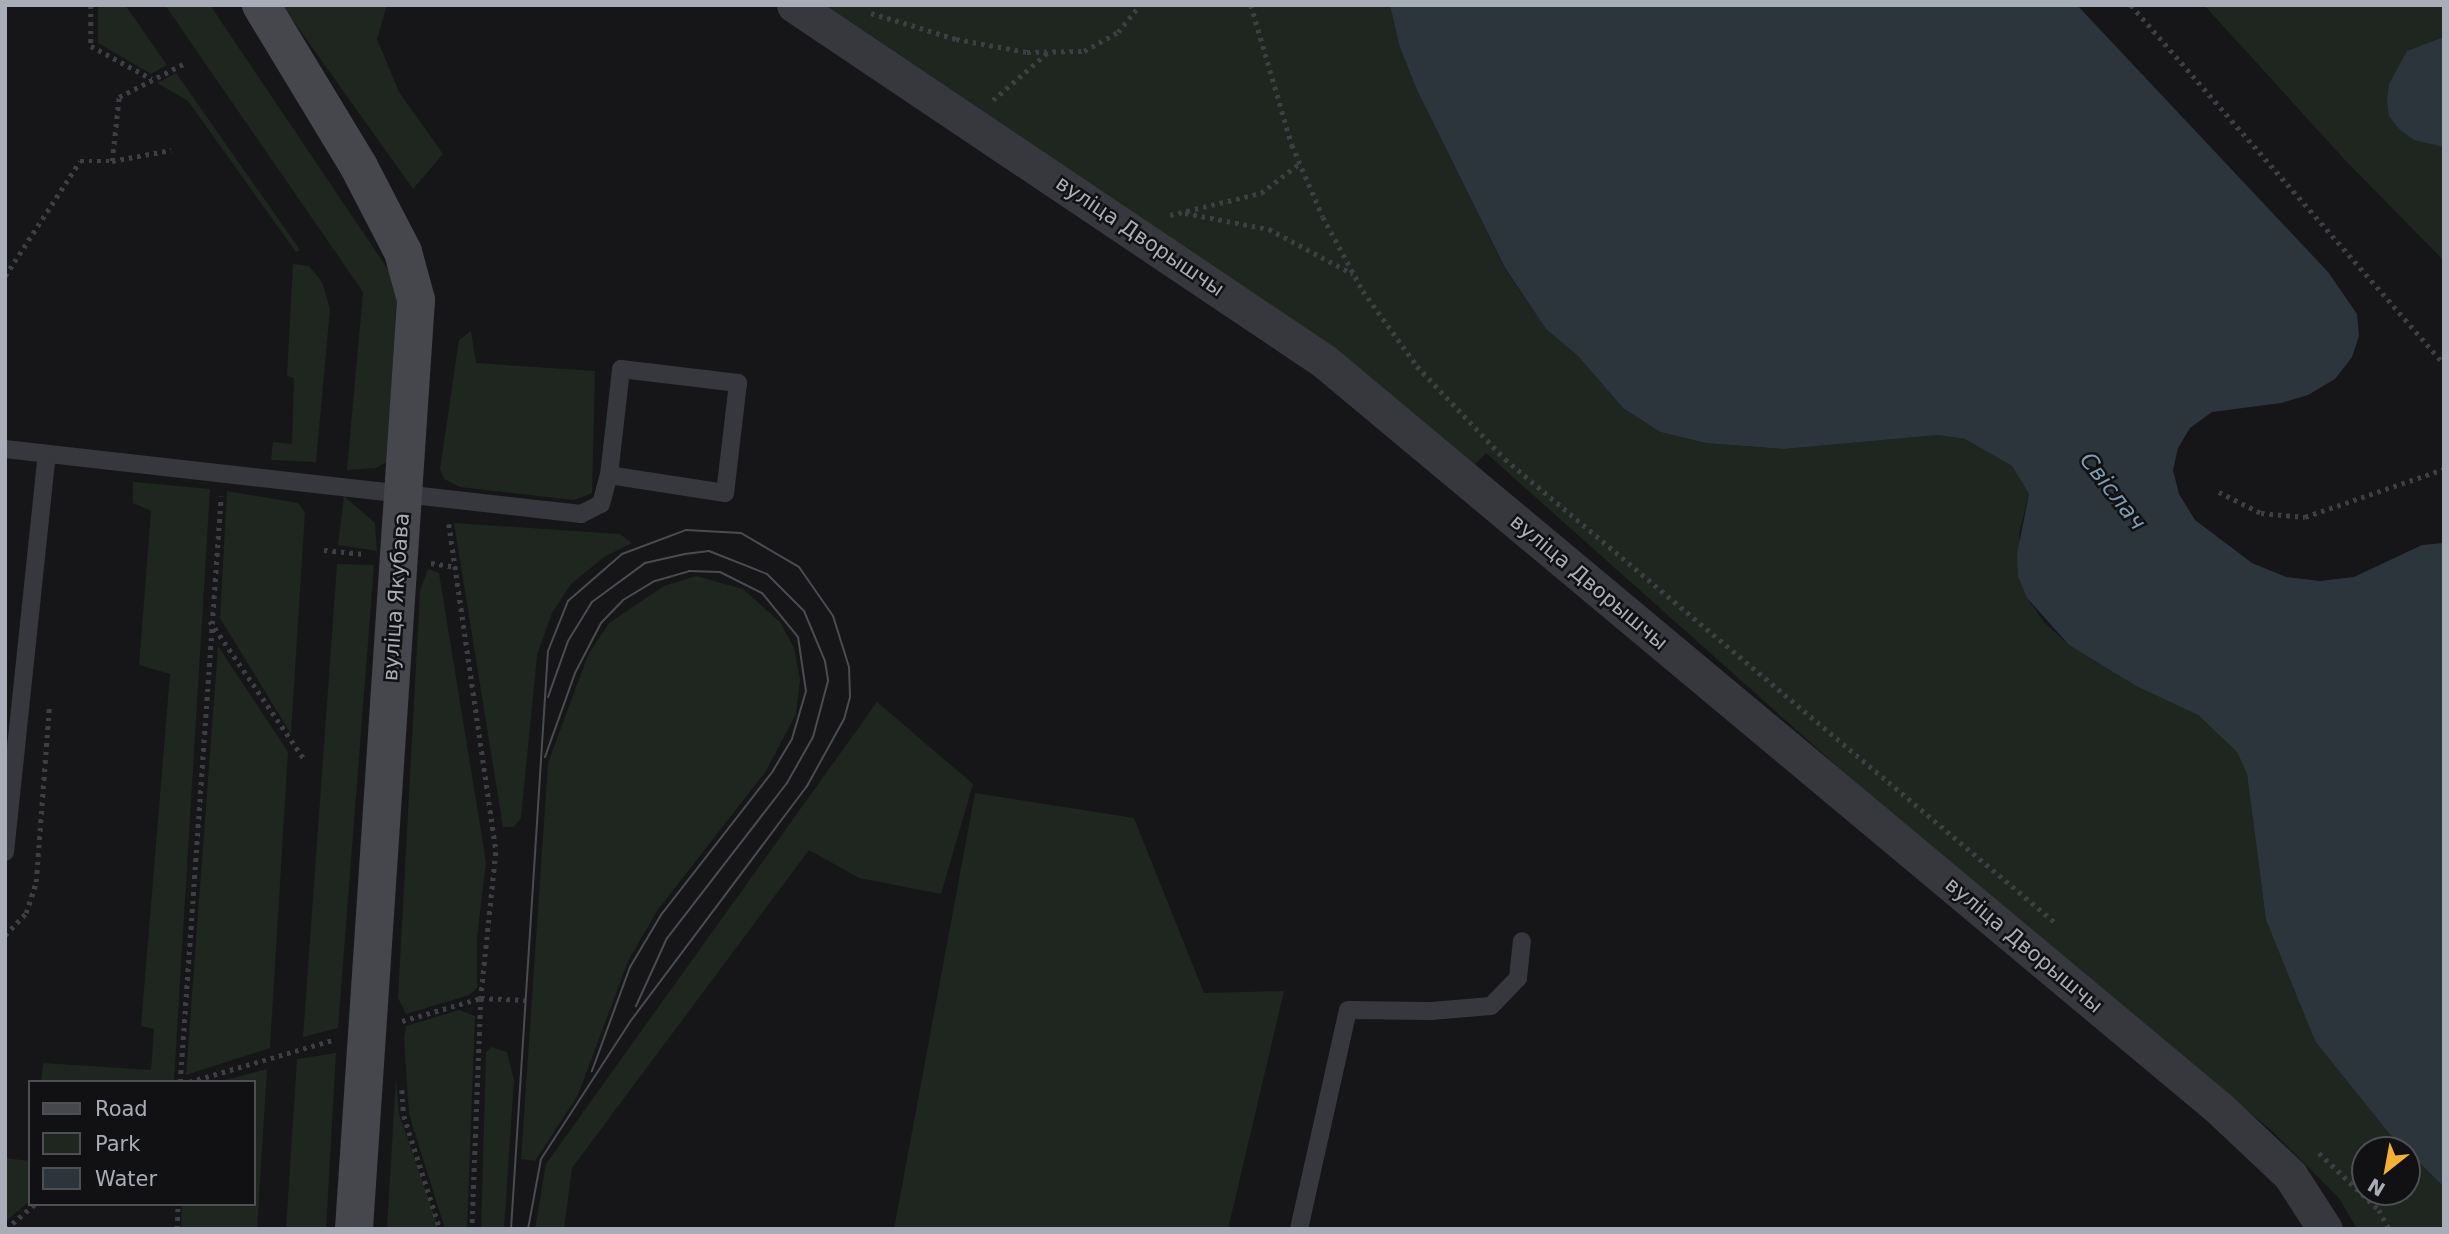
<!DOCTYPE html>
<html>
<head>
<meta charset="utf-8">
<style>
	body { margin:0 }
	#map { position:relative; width:2449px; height:1234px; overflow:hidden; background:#161618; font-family:"DejaVu Sans",sans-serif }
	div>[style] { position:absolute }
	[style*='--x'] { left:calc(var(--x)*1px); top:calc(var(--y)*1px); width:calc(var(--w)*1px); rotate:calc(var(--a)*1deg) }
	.green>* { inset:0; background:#1e261f }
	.water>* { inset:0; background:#2c353c }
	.path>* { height:4.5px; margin-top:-2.25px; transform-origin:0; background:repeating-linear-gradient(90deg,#3d3f44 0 3.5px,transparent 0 8.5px) }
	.lane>* { height:18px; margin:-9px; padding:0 9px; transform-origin:9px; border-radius:9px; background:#37383d }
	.street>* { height:35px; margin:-17.5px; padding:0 17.5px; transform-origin:17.5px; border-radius:17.5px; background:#37383d }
	.secondary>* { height:38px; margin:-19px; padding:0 19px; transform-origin:19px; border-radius:19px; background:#45474d }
	.tram>* { height:2px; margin:-1px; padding:0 1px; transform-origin:1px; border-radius:1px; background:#4a4c52 }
	span { translate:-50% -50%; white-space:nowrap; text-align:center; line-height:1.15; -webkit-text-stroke:5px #111113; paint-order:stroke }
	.street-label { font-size:21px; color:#a8adb8 }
	.water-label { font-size:23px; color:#7f9bb3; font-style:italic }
	.frame { position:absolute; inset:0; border:7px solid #a8adb8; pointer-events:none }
	.legend { position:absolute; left:28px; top:1080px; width:228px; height:126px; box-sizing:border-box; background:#111113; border:2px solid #4d4f55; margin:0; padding:9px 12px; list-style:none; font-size:21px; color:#a8adb8 }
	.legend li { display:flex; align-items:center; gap:14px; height:35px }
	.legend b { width:35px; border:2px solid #4d4f55 }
	.north { position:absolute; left:2351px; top:1136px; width:70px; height:70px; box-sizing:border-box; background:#111113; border:2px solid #4d4f55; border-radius:50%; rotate:211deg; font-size:19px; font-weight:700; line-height:28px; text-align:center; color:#a8adb8 }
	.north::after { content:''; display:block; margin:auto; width:24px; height:32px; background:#f2b134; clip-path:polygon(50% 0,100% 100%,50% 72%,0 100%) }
</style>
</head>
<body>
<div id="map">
	<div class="green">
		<div style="clip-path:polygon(98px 5px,125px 5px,167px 65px,151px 74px,98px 43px)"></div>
		<div style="clip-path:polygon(165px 5px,210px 5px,389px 271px,397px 291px,387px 462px,376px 468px,347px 470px,363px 292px)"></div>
		<div style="clip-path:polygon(282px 5px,387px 5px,377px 39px,399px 92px,443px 154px,413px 189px)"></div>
		<div style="clip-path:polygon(808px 5px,1390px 5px,1399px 45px,1416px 88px,1505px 269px,1546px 329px,1578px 356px,1623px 408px,1660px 432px,1706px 443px,1784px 449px,1938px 435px,1965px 439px,2012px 466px,2029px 494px,2019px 534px,2027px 598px,2044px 622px,2069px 645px,2136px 686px,2198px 715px,2237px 752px,2247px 774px,2266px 920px,2315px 1041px,2406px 1150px,2365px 1150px,2365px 1192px,2407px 1192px,2407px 1151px,2444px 1187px,2444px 1229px,2357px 1229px,2339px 1198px,2271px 1130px,2006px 917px,1486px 453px,1471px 469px)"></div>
		<div style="clip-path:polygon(2204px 5px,2444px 5px,2444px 261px,2345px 160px)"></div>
		<div style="clip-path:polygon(176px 73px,300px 250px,296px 252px,188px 101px,157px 83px)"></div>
		<div style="clip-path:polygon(293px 264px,309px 266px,322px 282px,330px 309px,316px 462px,271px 460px,273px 442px,292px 444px,294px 378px,287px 376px)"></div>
		<div style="clip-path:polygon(471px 331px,476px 363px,595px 371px,592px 493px,574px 500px,460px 487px,444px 479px,440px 469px,459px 340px)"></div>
		<div style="clip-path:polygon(133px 482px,210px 489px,174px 1081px,41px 1082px,43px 1063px,151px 1070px,154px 1029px,141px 1026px,170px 674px,139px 665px,151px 511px,133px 503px)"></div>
		<div style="clip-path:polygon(227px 491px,298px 503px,305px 512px,291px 734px,220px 618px)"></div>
		<div style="clip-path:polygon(344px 496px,375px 523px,377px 551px,338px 545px)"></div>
		<div style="clip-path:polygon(454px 523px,620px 534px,632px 543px,604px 557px,571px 584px,552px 613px,537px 655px,521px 818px,514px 827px,503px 827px)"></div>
		<div style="clip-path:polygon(337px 564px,374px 565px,338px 1028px,303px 1037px)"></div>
		<div style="clip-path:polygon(428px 569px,439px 573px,486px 862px,477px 938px,477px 988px,469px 995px,406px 1014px,398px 998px,420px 591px)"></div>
		<div style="clip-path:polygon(696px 576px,743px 589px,780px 622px,794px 648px,800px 680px,796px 714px,766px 771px,657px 911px,628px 961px,578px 1095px,535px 1161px,521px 1159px,548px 763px,588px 655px,609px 623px,664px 586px)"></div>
		<div style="clip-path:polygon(218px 646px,288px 752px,270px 1048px,186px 1075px)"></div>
		<div style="clip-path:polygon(877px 702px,973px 784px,941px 894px,859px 878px,809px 850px,572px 1168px,564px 1229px,535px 1229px,546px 1164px)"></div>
		<div style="clip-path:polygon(975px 793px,1134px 818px,1204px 993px,1284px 991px,1228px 1229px,894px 1229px)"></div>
		<div style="clip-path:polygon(459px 1010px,475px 1016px,467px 1229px,445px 1229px,409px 1114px,404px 1038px,406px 1026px)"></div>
		<div style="clip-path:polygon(491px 1047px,507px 1052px,514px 1080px,504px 1229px,481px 1229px,486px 1053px)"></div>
		<div style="clip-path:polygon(336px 1053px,326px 1229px,286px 1229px,297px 1059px)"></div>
		<div style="clip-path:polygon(267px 1069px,257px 1229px,181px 1229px,182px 1204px,254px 1204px,254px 1082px,218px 1082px)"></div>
		<div style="clip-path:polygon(396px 1077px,399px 1114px,439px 1229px,387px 1229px)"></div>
		<div style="clip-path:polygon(5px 1158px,30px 1161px,30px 1201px,5px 1222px)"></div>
	</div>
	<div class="water">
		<div style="clip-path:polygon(1390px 5px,2077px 5px,2328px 272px,2357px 314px,2359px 336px,2352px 357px,2335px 379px,2308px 395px,2281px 403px,2212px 412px,2190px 428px,2178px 448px,2173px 470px,2179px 494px,2195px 520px,2252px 563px,2286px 577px,2320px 581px,2354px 577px,2422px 545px,2444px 543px,2444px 1187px,2389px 1133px,2315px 1041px,2266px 920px,2247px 774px,2237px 752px,2198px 715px,2136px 686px,2069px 645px,2027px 598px,2018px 576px,2017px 554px,2029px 494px,2012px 466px,1965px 439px,1938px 435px,1784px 449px,1706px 443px,1660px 432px,1623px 408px,1578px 356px,1546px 329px,1505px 268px,1416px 88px,1399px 45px)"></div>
		<div style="clip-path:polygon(2444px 37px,2444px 147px,2414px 140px,2399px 129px,2389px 116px,2387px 101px,2389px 84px,2407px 51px)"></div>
	</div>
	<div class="path">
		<div style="--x:91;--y:5;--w:41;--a:90"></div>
		<div style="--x:91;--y:46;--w:69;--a:28.4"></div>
		<div style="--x:1251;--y:5;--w:146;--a:73.7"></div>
		<div style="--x:1292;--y:145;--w:78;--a:66.7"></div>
		<div style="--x:1323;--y:217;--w:84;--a:61.6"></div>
		<div style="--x:1363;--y:291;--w:92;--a:54.2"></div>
		<div style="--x:1417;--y:366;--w:128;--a:46.6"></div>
		<div style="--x:1505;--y:459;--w:722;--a:40.11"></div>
		<div style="--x:2131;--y:5;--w:476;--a:48.9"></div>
		<div style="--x:871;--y:13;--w:89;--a:17"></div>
		<div style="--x:956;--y:39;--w:72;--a:10.4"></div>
		<div style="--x:1027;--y:52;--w:57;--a:-1"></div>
		<div style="--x:1084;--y:51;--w:39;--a:-29"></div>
		<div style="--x:1118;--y:32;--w:35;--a:-51"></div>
		<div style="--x:993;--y:100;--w:72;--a:-41"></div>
		<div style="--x:112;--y:161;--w:60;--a:-10.6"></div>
		<div style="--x:1185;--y:213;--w:86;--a:10.8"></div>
		<div style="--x:1269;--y:229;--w:95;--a:28.2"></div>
		<div style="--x:1170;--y:215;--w:94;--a:-13.6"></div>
		<div style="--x:1261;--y:193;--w:48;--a:-37.3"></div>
		<div style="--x:5;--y:276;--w:137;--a:-56.9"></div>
		<div style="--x:80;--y:161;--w:32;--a:0"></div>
		<div style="--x:112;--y:161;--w:64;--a:-83.8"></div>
		<div style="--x:119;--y:97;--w:76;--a:-27.2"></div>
		<div style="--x:2219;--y:492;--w:47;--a:26.6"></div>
		<div style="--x:2261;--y:513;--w:44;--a:5.2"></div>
		<div style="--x:2305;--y:517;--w:147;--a:-19.1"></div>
		<div style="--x:449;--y:524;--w:331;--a:81.8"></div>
		<div style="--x:496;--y:852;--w:147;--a:95.9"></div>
		<div style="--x:481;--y:998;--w:231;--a:92.2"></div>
		<div style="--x:324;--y:550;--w:40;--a:5.7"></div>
		<div style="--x:431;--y:563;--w:24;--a:9"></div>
		<div style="--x:210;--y:621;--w:167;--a:55.7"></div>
		<div style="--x:5;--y:935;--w:30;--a:-46"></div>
		<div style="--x:26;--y:913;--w:33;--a:-72"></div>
		<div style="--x:36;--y:882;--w:174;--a:-85.7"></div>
		<div style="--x:402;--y:1021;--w:82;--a:-16.2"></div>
		<div style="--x:481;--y:998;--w:45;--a:2.5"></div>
		<div style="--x:180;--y:1082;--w:587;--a:-86"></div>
		<div style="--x:189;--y:1082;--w:150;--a:-16.3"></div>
		<div style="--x:402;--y:1090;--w:26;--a:86"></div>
		<div style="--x:404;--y:1116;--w:119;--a:72.3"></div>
		<div style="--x:2319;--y:1153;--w:83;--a:43.5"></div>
		<div style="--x:2379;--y:1210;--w:21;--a:62"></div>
		<div style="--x:6;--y:1229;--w:38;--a:-41"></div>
		<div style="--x:177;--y:1229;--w:25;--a:-88"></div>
	</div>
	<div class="lane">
		<div style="--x:5;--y:449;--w:580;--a:6.44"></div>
		<div style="--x:581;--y:514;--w:22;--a:-27"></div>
		<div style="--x:601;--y:504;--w:30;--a:-75"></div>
		<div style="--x:609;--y:475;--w:107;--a:-83.5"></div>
		<div style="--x:621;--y:369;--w:118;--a:6.8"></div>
		<div style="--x:738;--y:383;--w:111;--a:96.7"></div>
		<div style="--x:725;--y:493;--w:117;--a:-171.2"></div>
		<div style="--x:5;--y:852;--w:399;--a:-84"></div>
		<div style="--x:1299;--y:1229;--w:224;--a:-77.4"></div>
		<div style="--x:1348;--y:1010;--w:83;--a:0.7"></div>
		<div style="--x:1431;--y:1011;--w:60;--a:-4.8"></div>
		<div style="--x:1491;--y:1006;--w:39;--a:-46"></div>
		<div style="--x:1518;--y:978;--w:37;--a:-84"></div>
	</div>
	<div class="street">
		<div style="--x:794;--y:5;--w:638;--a:33.89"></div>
		<div style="--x:1324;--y:361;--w:1166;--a:39.85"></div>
		<div style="--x:2219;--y:1108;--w:98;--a:43.3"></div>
		<div style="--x:2290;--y:1175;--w:64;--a:57.1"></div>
	</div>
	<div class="secondary">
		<div style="--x:261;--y:5;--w:189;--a:58.8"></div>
		<div style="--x:359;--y:167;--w:96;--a:62.6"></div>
		<div style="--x:403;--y:252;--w:50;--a:74.8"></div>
		<div style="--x:416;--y:300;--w:931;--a:93.82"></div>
	</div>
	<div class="tram">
		<div style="--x:548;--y:697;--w:59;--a:-70.3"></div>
		<div style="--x:568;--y:641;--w:46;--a:-58.4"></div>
		<div style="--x:592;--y:602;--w:66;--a:-36.3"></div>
		<div style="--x:645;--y:563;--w:41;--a:-12.7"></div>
		<div style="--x:685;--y:554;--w:24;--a:-7"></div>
		<div style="--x:709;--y:551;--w:62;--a:21.6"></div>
		<div style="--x:767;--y:574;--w:52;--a:45"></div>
		<div style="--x:804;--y:611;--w:54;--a:67.2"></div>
		<div style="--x:825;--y:661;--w:20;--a:81"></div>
		<div style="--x:828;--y:681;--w:58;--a:105"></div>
		<div style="--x:813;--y:737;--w:53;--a:119.5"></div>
		<div style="--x:787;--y:783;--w:196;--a:127.7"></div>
		<div style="--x:667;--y:938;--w:75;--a:114.5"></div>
		<div style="--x:545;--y:757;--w:89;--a:-70.3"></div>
		<div style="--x:575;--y:673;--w:56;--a:-62.5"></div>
		<div style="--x:601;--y:623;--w:32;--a:-46"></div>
		<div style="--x:623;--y:600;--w:37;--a:-31"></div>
		<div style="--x:655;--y:581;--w:35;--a:-16"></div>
		<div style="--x:689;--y:571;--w:31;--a:2"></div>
		<div style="--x:720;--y:572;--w:47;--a:26.6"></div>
		<div style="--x:762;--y:593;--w:57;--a:50.7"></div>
		<div style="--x:798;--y:637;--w:55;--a:81.6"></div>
		<div style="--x:806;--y:691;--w:50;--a:106.3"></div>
		<div style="--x:792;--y:739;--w:37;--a:121"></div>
		<div style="--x:773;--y:771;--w:182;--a:127.9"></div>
		<div style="--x:661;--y:915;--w:61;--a:120.8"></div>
		<div style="--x:630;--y:967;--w:111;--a:110.1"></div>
		<div style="--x:511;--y:1229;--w:579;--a:-86.34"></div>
		<div style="--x:548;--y:651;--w:54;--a:-68.2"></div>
		<div style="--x:568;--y:601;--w:72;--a:-41"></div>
		<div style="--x:622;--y:554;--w:68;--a:-20.6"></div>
		<div style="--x:686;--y:530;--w:55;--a:3.1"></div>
		<div style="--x:741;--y:533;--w:67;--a:30.4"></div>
		<div style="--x:799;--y:567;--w:60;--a:55.2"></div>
		<div style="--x:833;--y:616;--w:53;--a:72.6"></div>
		<div style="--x:849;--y:667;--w:30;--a:88"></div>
		<div style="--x:850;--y:697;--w:23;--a:105"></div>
		<div style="--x:844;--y:719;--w:77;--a:118.9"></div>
		<div style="--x:807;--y:786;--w:295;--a:126.9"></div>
		<div style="--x:630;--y:1022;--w:163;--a:123"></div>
		<div style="--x:541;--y:1159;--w:71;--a:100.5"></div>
	</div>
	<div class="street-label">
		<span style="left:1140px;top:236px;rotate:34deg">вуліца Дворышчы</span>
		<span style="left:1589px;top:582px;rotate:40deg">вуліца Дворышчы</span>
		<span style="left:396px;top:597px;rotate:-86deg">вуліца Якубава</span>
		<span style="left:2024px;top:945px;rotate:40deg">вуліца Дворышчы</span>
	</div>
	<div class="water-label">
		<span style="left:2113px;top:491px;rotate:52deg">Свіслач</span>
	</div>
	<div class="frame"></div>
	<ul class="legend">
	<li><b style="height:9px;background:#45474d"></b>Road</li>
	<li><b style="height:19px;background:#1e261f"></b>Park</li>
	<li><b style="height:19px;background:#2c353c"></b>Water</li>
	</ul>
	<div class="north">N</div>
</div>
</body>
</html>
